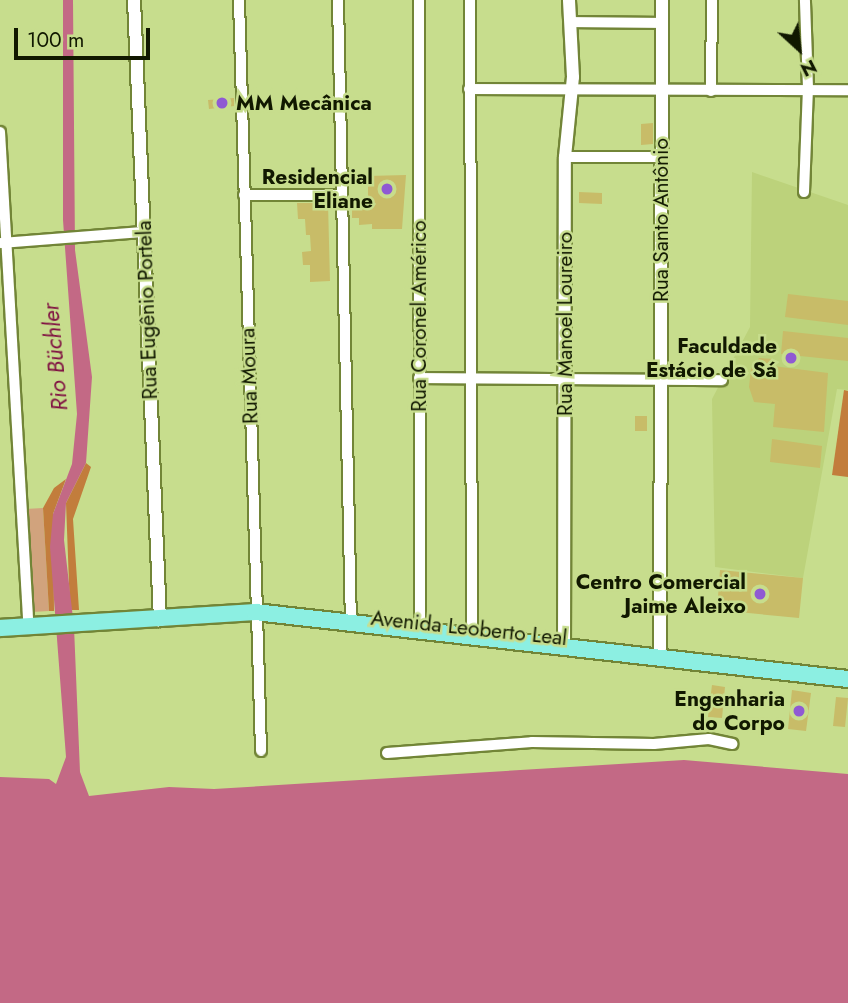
<!DOCTYPE html>
<html>
<head>
<meta charset="utf-8">
<style>
	body { margin:0 }
	#map { position:relative; width:848px; height:1003px; overflow:hidden; background:#c7dd8d; font-family:Jost,sans-serif }
	div>[style] { position:absolute }
	[style*='--x'] { left:calc(var(--x)*1px); top:calc(var(--y)*1px); width:calc(var(--w)*1px); rotate:calc(var(--a)*1deg) }
	.built>* { inset:0; background:#bcd27b }
	.green>* { inset:0; background:#d1a37d }
	.forest>* { inset:0; background:#c27d3c }
	.water>* { inset:0; background:#c36985 }
	.building>* { inset:0; background:#c8bc68 }
	.roads { filter:drop-shadow(2px 0 #728537) drop-shadow(-2px 0 #728537) drop-shadow(0 2px #728537) drop-shadow(0 -2px #728537) }
	.minor>* { height:10px; margin:-5px; padding:0 5px; transform-origin:5px; border-radius:5px; background:#fff }
	.tertiary>* { height:12px; margin:-6px; padding:0 6px; transform-origin:6px; border-radius:6px; background:#fff }
	.primary>* { height:16px; margin:-8px; padding:0 8px; transform-origin:8px; border-radius:8px; background:#8cefe2 }
	.dots>* { width:19px; height:19px; translate:-50% -50%; box-sizing:border-box; border:4px solid #c7dd8d; border-radius:50% }
	span { translate:-50% -50%; white-space:nowrap; text-align:center; line-height:1.15; -webkit-text-stroke:5px #c7dd8d; paint-order:stroke }
	.poi-label { font-size:21px; color:#111800; font-weight:700 }
	.left { translate:0 -50%; text-align:left }
	.right { translate:-100% -50%; text-align:right }
	.street-label { font-size:21px; color:#111800 }
	.water-label { font-size:23px; color:#7f0f41; font-style:italic }
	.north { position:absolute; left:764px; top:14px; width:70px; height:70px; -webkit-text-stroke:5px #c7dd8d; paint-order:stroke; rotate:153deg; font-size:19px; font-weight:700; line-height:28px; text-align:center; color:#111800 }
	.north::after { content:''; display:block; margin:auto; width:24px; height:32px; background:#111800; clip-path:polygon(50% 0,100% 100%,50% 72%,0 100%) }
	.scale { position:absolute; left:14px; top:28px; width:136px; height:32px; box-sizing:border-box; border:4px solid #111800; border-top:0; padding-left:9px; font-size:21px; line-height:24px; white-space:nowrap; color:#111800; -webkit-text-stroke:5px #c7dd8d; paint-order:stroke }
</style>
</head>
<body>
<div id="map">
	<div class="built">
		<div style="clip-path:polygon(752px 172px,848px 205px,848px 390px,837px 389px,803px 578px,715px 567px,712px 399px,750px 327px)"></div>
	</div>
	<div class="green">
		<div style="clip-path:polygon(43px 508px,49px 611px,32px 612px,25px 509px)"></div>
	</div>
	<div class="forest">
		<div style="clip-path:polygon(844px 390px,848px 391px,848px 477px,832px 475px)"></div>
		<div style="clip-path:polygon(86px 463px,91px 467px,73px 519px,79px 610px,70px 610px,66px 503px)"></div>
		<div style="clip-path:polygon(66px 479px,53px 514px,54px 611px,49px 611px,43px 508px,54px 488px)"></div>
	</div>
	<div class="water">
		<div style="clip-path:polygon(63px 0,73px 0,75px 250px,92px 377px,86px 463px,66px 503px,64px 540px,74px 627px,80px 772px,89px 796px,169px 787px,214px 789px,684px 760px,848px 774px,848px 1003px,0 1003px,0 777px,49px 779px,56px 784px,66px 757px,50px 547px,53px 514px,72px 464px,77px 414px,63px 220px)"></div>
	</div>
	<div class="building">
		<div style="clip-path:polygon(234px 98px,234px 106px,209px 109px,208px 100px)"></div>
		<div style="clip-path:polygon(653px 123px,653px 144px,641px 145px,641px 124px)"></div>
		<div style="clip-path:polygon(406px 175px,402px 229px,372px 229px,372px 224px,359px 225px,359px 218px,352px 218px,352px 205px,368px 205px,368px 176px)"></div>
		<div style="clip-path:polygon(579px 192px,602px 193px,602px 204px,579px 203px)"></div>
		<div style="clip-path:polygon(297px 203px,328px 203px,330px 281px,310px 282px,310px 265px,303px 265px,302px 252px,311px 251px,310px 235px,306px 235px,305px 219px,298px 219px)"></div>
		<div style="clip-path:polygon(788px 294px,848px 301px,848px 325px,785px 317px)"></div>
		<div style="clip-path:polygon(783px 331px,848px 338px,848px 361px,781px 354px)"></div>
		<div style="clip-path:polygon(759px 358px,774px 359px,773px 366px,828px 373px,824px 432px,773px 427px,775px 404px,754px 402px,749px 387px,751px 369px)"></div>
		<div style="clip-path:polygon(635px 416px,647px 416px,647px 431px,635px 431px)"></div>
		<div style="clip-path:polygon(772px 439px,822px 446px,820px 468px,770px 462px)"></div>
		<div style="clip-path:polygon(720px 570px,803px 578px,799px 618px,717px 610px)"></div>
		<div style="clip-path:polygon(712px 685px,725px 687px,722px 718px,708px 717px)"></div>
		<div style="clip-path:polygon(792px 690px,811px 693px,806px 731px,788px 729px)"></div>
		<div style="clip-path:polygon(836px 697px,848px 698px,845px 727px,833px 726px)"></div>
	</div>
	<div class="roads">
		<div class="minor">
			<div style="--x:239;--y:0;--w:751;--a:88.32"></div>
			<div style="--x:338;--y:0;--w:624;--a:88.81"></div>
			<div style="--x:419;--y:0;--w:633;--a:89.91"></div>
			<div style="--x:470;--y:0;--w:629;--a:89.82"></div>
			<div style="--x:570;--y:22;--w:92;--a:0.6"></div>
			<div style="--x:469;--y:89;--w:379;--a:0.2"></div>
			<div style="--x:711;--y:91;--w:91;--a:-89.4"></div>
			<div style="--x:0;--y:132;--w:497;--a:86.7"></div>
			<div style="--x:565;--y:157;--w:96;--a:0"></div>
			<div style="--x:804;--y:192;--w:104;--a:-87.8"></div>
			<div style="--x:808;--y:88;--w:88;--a:-92"></div>
			<div style="--x:244;--y:195;--w:96;--a:0"></div>
			<div style="--x:0;--y:243;--w:144;--a:-4.4"></div>
			<div style="--x:419;--y:378;--w:303;--a:0.4"></div>
			<div style="--x:387;--y:753;--w:145;--a:-4.3"></div>
			<div style="--x:532;--y:742;--w:122;--a:0.9"></div>
			<div style="--x:654;--y:744;--w:55;--a:-5.2"></div>
			<div style="--x:709;--y:739;--w:24;--a:12"></div>
		</div>
		<div class="tertiary">
			<div style="--x:134;--y:0;--w:621;--a:87.6"></div>
			<div style="--x:564;--y:648;--w:491;--a:-89.9"></div>
			<div style="--x:565;--y:157;--w:80;--a:-84.3"></div>
			<div style="--x:573;--y:77;--w:77;--a:-93"></div>
			<div style="--x:660;--y:649;--w:649;--a:-89.82"></div>
		</div>
		<div class="primary">
			<div style="--x:0;--y:628;--w:256;--a:-3.6"></div>
			<div style="--x:255;--y:612;--w:597;--a:6.45"></div>
		</div>
	</div>
	<div class="dots">
		<div style="left:222px;top:103px;background:#8f5ad3"></div>
		<div style="left:387px;top:189px;background:#8f5ad3"></div>
		<div style="left:791px;top:358px;background:#8f5ad3"></div>
		<div style="left:760px;top:594px;background:#8f5ad3"></div>
		<div style="left:799px;top:711px;background:#8f5ad3"></div>
	</div>
	<div class="poi-label">
		<span class="left" style="left:236px;top:103px">MM Mecânica</span>
		<span class="right" style="left:373px;top:189px">Residencial<br>Eliane</span>
		<span class="right" style="left:777px;top:358px">Faculdade<br>Estácio de Sá</span>
		<span class="right" style="left:746px;top:594px">Centro Comercial<br>Jaime Aleixo</span>
		<span class="right" style="left:785px;top:711px">Engenharia<br>do Corpo</span>
	</div>
	<div class="street-label">
		<span style="left:661px;top:220px;rotate:-90deg">Rua Santo Antônio</span>
		<span style="left:147px;top:310px;rotate:-92deg">Rua Eugênio Portela</span>
		<span style="left:419px;top:316px;rotate:-90deg">Rua Coronel Américo</span>
		<span style="left:565px;top:324px;rotate:-90deg">Rua Manoel Loureiro</span>
		<span style="left:249px;top:376px;rotate:-92deg">Rua Moura</span>
		<span style="left:469px;top:628px;rotate:6deg">Avenida Leoberto Leal</span>
	</div>
	<div class="water-label">
		<span style="left:55px;top:357px;rotate:-95deg">Rio Büchler</span>
	</div>
	<div class="north">N</div>
	<div class="scale">100 m</div>
</div>
</body>
</html>
